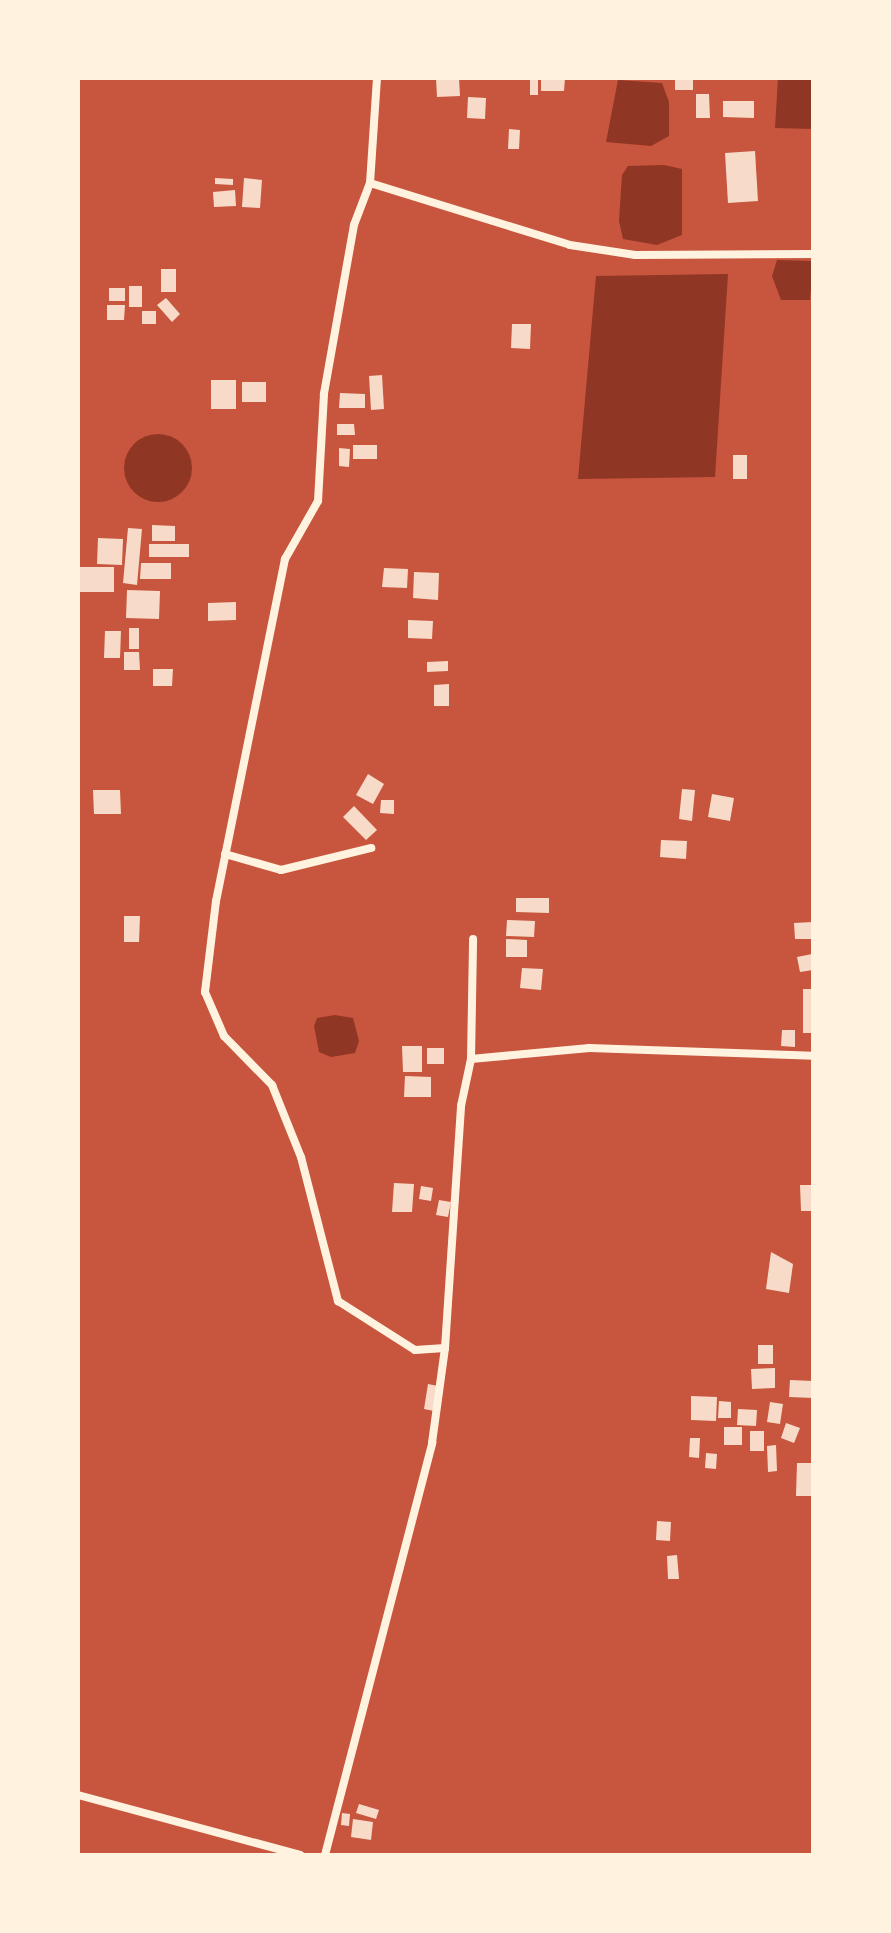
<!DOCTYPE html>
<html>
<head>
<meta charset="utf-8">
<style>
	body { margin:0 }
	#map { position:relative; width:891px; height:1933px; overflow:hidden; background:#c8553d; font-family:Manrope,sans-serif }
	div>[style] { position:absolute }
	[style*='--x'] { left:calc(var(--x)*1px); top:calc(var(--y)*1px); width:calc(var(--w)*1px); rotate:calc(var(--a)*1deg) }
	.water>* { inset:0; background:#8f3625 }
	.round { border-radius:50% }
	.building>* { inset:0; background:#f7dbc8 }
	.minor>* { height:8px; margin:-4px; padding:0 4px; transform-origin:4px; border-radius:4px; background:#fff3e0 }
	span { translate:-50% -50%; white-space:nowrap; text-align:center; line-height:1.15; -webkit-text-stroke:6px #fff3e0; paint-order:stroke }
	.frame { position:absolute; inset:0; border:80px solid #fff3e0; pointer-events:none }
</style>
</head>
<body>
<div id="map">
	<div class="water">
		<div style="clip-path:polygon(778px 78px,813px 78px,813px 129px,775px 128px)"></div>
		<div style="clip-path:polygon(618px 80px,662px 83px,669px 102px,669px 136px,651px 146px,606px 142px)"></div>
		<div style="clip-path:polygon(664px 165px,682px 169px,682px 235px,657px 245px,623px 239px,619px 221px,622px 175px,628px 166px)"></div>
		<div style="clip-path:polygon(777px 260px,813px 261px,810px 300px,781px 300px,772px 276px)"></div>
		<div style="clip-path:polygon(728px 274px,715px 477px,578px 479px,596px 276px)"></div>
		<div class="round" style="left:124px;top:434px;width:68px;height:68px"></div>
		<div style="clip-path:polygon(335px 1015px,353px 1018px,359px 1041px,355px 1053px,331px 1057px,319px 1052px,314px 1026px,317px 1018px)"></div>
	</div>
	<div class="building">
		<div style="clip-path:polygon(436px 78px,459px 78px,460px 96px,437px 97px)"></div>
		<div style="clip-path:polygon(530px 78px,538px 78px,538px 95px,530px 95px)"></div>
		<div style="clip-path:polygon(541px 78px,565px 78px,564px 91px,541px 91px)"></div>
		<div style="clip-path:polygon(675px 78px,693px 78px,693px 90px,675px 90px)"></div>
		<div style="clip-path:polygon(696px 94px,709px 94px,710px 118px,696px 118px)"></div>
		<div style="clip-path:polygon(468px 97px,486px 98px,485px 119px,467px 118px)"></div>
		<div style="clip-path:polygon(723px 101px,754px 101px,754px 118px,723px 117px)"></div>
		<div style="clip-path:polygon(509px 129px,520px 130px,519px 149px,508px 149px)"></div>
		<div style="clip-path:polygon(755px 151px,758px 201px,728px 203px,725px 153px)"></div>
		<div style="clip-path:polygon(215px 178px,233px 179px,233px 185px,215px 184px)"></div>
		<div style="clip-path:polygon(244px 178px,262px 180px,260px 208px,242px 207px)"></div>
		<div style="clip-path:polygon(235px 190px,236px 206px,214px 207px,213px 192px)"></div>
		<div style="clip-path:polygon(161px 269px,176px 269px,176px 292px,161px 292px)"></div>
		<div style="clip-path:polygon(129px 286px,142px 286px,142px 307px,129px 307px)"></div>
		<div style="clip-path:polygon(109px 288px,125px 288px,125px 301px,109px 301px)"></div>
		<div style="clip-path:polygon(166px 298px,180px 314px,172px 322px,157px 305px)"></div>
		<div style="clip-path:polygon(107px 305px,125px 305px,124px 320px,107px 320px)"></div>
		<div style="clip-path:polygon(142px 311px,156px 311px,156px 324px,142px 324px)"></div>
		<div style="clip-path:polygon(512px 324px,531px 324px,530px 349px,511px 348px)"></div>
		<div style="clip-path:polygon(382px 375px,384px 409px,371px 410px,369px 376px)"></div>
		<div style="clip-path:polygon(211px 380px,236px 380px,236px 409px,211px 409px)"></div>
		<div style="clip-path:polygon(242px 382px,266px 382px,266px 402px,242px 402px)"></div>
		<div style="clip-path:polygon(340px 393px,365px 394px,365px 408px,339px 408px)"></div>
		<div style="clip-path:polygon(337px 424px,354px 424px,355px 435px,337px 435px)"></div>
		<div style="clip-path:polygon(353px 445px,377px 445px,377px 459px,353px 459px)"></div>
		<div style="clip-path:polygon(339px 448px,350px 449px,349px 467px,339px 466px)"></div>
		<div style="clip-path:polygon(733px 455px,747px 455px,747px 479px,733px 479px)"></div>
		<div style="clip-path:polygon(152px 525px,175px 526px,175px 541px,152px 541px)"></div>
		<div style="clip-path:polygon(128px 528px,142px 529px,137px 585px,123px 583px)"></div>
		<div style="clip-path:polygon(98px 538px,123px 539px,122px 565px,97px 564px)"></div>
		<div style="clip-path:polygon(149px 544px,189px 544px,189px 557px,149px 557px)"></div>
		<div style="clip-path:polygon(141px 563px,171px 563px,171px 579px,140px 579px)"></div>
		<div style="clip-path:polygon(78px 567px,114px 567px,114px 592px,78px 592px)"></div>
		<div style="clip-path:polygon(384px 568px,408px 569px,407px 588px,382px 587px)"></div>
		<div style="clip-path:polygon(414px 572px,439px 573px,438px 600px,413px 598px)"></div>
		<div style="clip-path:polygon(127px 590px,160px 591px,159px 619px,126px 618px)"></div>
		<div style="clip-path:polygon(236px 602px,236px 620px,208px 621px,208px 603px)"></div>
		<div style="clip-path:polygon(408px 620px,433px 621px,432px 639px,408px 638px)"></div>
		<div style="clip-path:polygon(129px 628px,139px 628px,139px 649px,129px 649px)"></div>
		<div style="clip-path:polygon(105px 631px,121px 631px,120px 658px,104px 658px)"></div>
		<div style="clip-path:polygon(124px 652px,139px 652px,140px 670px,124px 670px)"></div>
		<div style="clip-path:polygon(448px 661px,448px 671px,427px 672px,427px 662px)"></div>
		<div style="clip-path:polygon(153px 669px,173px 669px,172px 686px,153px 686px)"></div>
		<div style="clip-path:polygon(449px 684px,449px 706px,434px 706px,434px 685px)"></div>
		<div style="clip-path:polygon(368px 774px,384px 784px,373px 804px,356px 795px)"></div>
		<div style="clip-path:polygon(682px 789px,695px 790px,692px 821px,679px 819px)"></div>
		<div style="clip-path:polygon(93px 790px,120px 790px,121px 814px,94px 814px)"></div>
		<div style="clip-path:polygon(712px 794px,734px 798px,730px 821px,708px 817px)"></div>
		<div style="clip-path:polygon(381px 800px,394px 800px,394px 814px,380px 813px)"></div>
		<div style="clip-path:polygon(354px 806px,377px 830px,366px 840px,343px 817px)"></div>
		<div style="clip-path:polygon(661px 840px,687px 841px,686px 859px,660px 857px)"></div>
		<div style="clip-path:polygon(516px 898px,549px 898px,549px 913px,516px 912px)"></div>
		<div style="clip-path:polygon(124px 916px,140px 916px,139px 942px,124px 942px)"></div>
		<div style="clip-path:polygon(507px 920px,535px 921px,534px 937px,506px 936px)"></div>
		<div style="clip-path:polygon(813px 922px,813px 939px,795px 939px,794px 923px)"></div>
		<div style="clip-path:polygon(506px 939px,527px 940px,527px 957px,506px 957px)"></div>
		<div style="clip-path:polygon(812px 954px,813px 970px,800px 972px,797px 957px)"></div>
		<div style="clip-path:polygon(522px 968px,543px 969px,541px 990px,520px 988px)"></div>
		<div style="clip-path:polygon(803px 989px,813px 989px,813px 1033px,803px 1033px)"></div>
		<div style="clip-path:polygon(782px 1030px,795px 1030px,795px 1047px,781px 1046px)"></div>
		<div style="clip-path:polygon(402px 1046px,422px 1046px,422px 1072px,403px 1072px)"></div>
		<div style="clip-path:polygon(427px 1048px,444px 1048px,444px 1064px,427px 1064px)"></div>
		<div style="clip-path:polygon(405px 1076px,431px 1077px,431px 1097px,404px 1097px)"></div>
		<div style="clip-path:polygon(394px 1183px,414px 1184px,412px 1212px,392px 1212px)"></div>
		<div style="clip-path:polygon(800px 1185px,813px 1185px,813px 1211px,801px 1211px)"></div>
		<div style="clip-path:polygon(421px 1186px,433px 1188px,431px 1201px,419px 1199px)"></div>
		<div style="clip-path:polygon(439px 1200px,451px 1202px,448px 1217px,436px 1215px)"></div>
		<div style="clip-path:polygon(771px 1252px,793px 1264px,789px 1293px,766px 1289px)"></div>
		<div style="clip-path:polygon(758px 1345px,773px 1345px,773px 1364px,758px 1364px)"></div>
		<div style="clip-path:polygon(775px 1368px,775px 1388px,752px 1389px,751px 1369px)"></div>
		<div style="clip-path:polygon(790px 1380px,813px 1381px,813px 1398px,789px 1397px)"></div>
		<div style="clip-path:polygon(428px 1384px,438px 1386px,434px 1411px,424px 1409px)"></div>
		<div style="clip-path:polygon(691px 1396px,717px 1397px,716px 1421px,691px 1420px)"></div>
		<div style="clip-path:polygon(719px 1401px,731px 1402px,731px 1418px,718px 1418px)"></div>
		<div style="clip-path:polygon(770px 1402px,783px 1404px,780px 1424px,767px 1422px)"></div>
		<div style="clip-path:polygon(738px 1409px,757px 1410px,756px 1426px,737px 1425px)"></div>
		<div style="clip-path:polygon(786px 1423px,800px 1428px,794px 1443px,781px 1438px)"></div>
		<div style="clip-path:polygon(724px 1427px,742px 1427px,742px 1445px,724px 1445px)"></div>
		<div style="clip-path:polygon(750px 1431px,764px 1431px,764px 1451px,750px 1451px)"></div>
		<div style="clip-path:polygon(690px 1438px,700px 1438px,699px 1458px,689px 1457px)"></div>
		<div style="clip-path:polygon(776px 1445px,777px 1471px,768px 1472px,767px 1446px)"></div>
		<div style="clip-path:polygon(706px 1453px,717px 1454px,716px 1469px,705px 1468px)"></div>
		<div style="clip-path:polygon(797px 1463px,811px 1463px,811px 1496px,796px 1496px)"></div>
		<div style="clip-path:polygon(657px 1521px,671px 1522px,670px 1541px,656px 1540px)"></div>
		<div style="clip-path:polygon(677px 1555px,679px 1579px,668px 1579px,667px 1556px)"></div>
		<div style="clip-path:polygon(359px 1804px,379px 1810px,376px 1819px,356px 1813px)"></div>
		<div style="clip-path:polygon(342px 1813px,350px 1814px,349px 1826px,341px 1825px)"></div>
		<div style="clip-path:polygon(353px 1819px,373px 1822px,371px 1840px,351px 1837px)"></div>
	</div>
	<div class="minor">
		<div style="--x:377;--y:78;--w:105;--a:93.8"></div>
		<div style="--x:370;--y:183;--w:45;--a:110.9"></div>
		<div style="--x:354;--y:225;--w:172;--a:100.1"></div>
		<div style="--x:324;--y:394;--w:107;--a:93.2"></div>
		<div style="--x:318;--y:501;--w:67;--a:119.6"></div>
		<div style="--x:285;--y:559;--w:349;--a:101.4"></div>
		<div style="--x:216;--y:901;--w:92;--a:96.9"></div>
		<div style="--x:205;--y:992;--w:48;--a:66.6"></div>
		<div style="--x:224;--y:1036;--w:69;--a:45.6"></div>
		<div style="--x:272;--y:1085;--w:78;--a:68.1"></div>
		<div style="--x:301;--y:1157;--w:149;--a:75.6"></div>
		<div style="--x:338;--y:1301;--w:91;--a:32.5"></div>
		<div style="--x:415;--y:1350;--w:30;--a:-4"></div>
		<div style="--x:370;--y:183;--w:209;--a:17.2"></div>
		<div style="--x:570;--y:245;--w:66;--a:8.7"></div>
		<div style="--x:635;--y:255;--w:178;--a:-0.3"></div>
		<div style="--x:225;--y:854;--w:58;--a:15.9"></div>
		<div style="--x:281;--y:870;--w:93;--a:-13.7"></div>
		<div style="--x:471;--y:1059;--w:119;--a:-5.3"></div>
		<div style="--x:589;--y:1048;--w:224;--a:2"></div>
		<div style="--x:78;--y:1795;--w:230;--a:15.1"></div>
		<div style="--x:325;--y:1855;--w:426;--a:-75.4"></div>
		<div style="--x:432;--y:1443;--w:96;--a:-82.2"></div>
		<div style="--x:445;--y:1348;--w:243;--a:-86.2"></div>
		<div style="--x:461;--y:1106;--w:48;--a:-78"></div>
		<div style="--x:471;--y:1059;--w:120;--a:-89"></div>
	</div>
	<div class="frame"></div>
</div>
</body>
</html>
